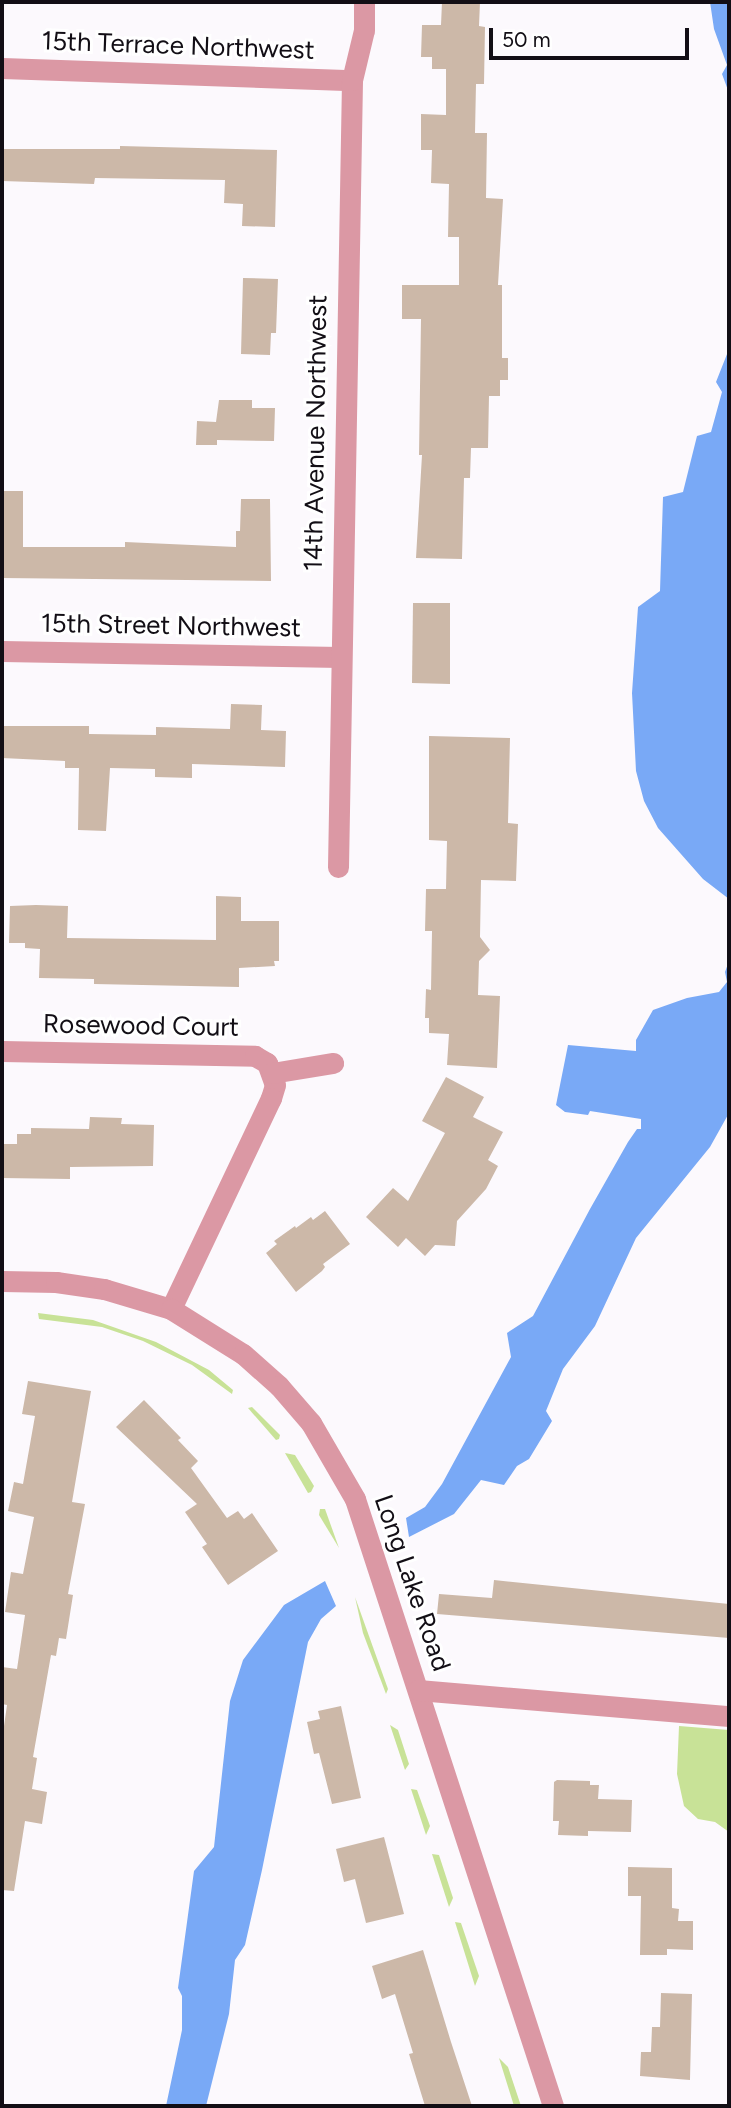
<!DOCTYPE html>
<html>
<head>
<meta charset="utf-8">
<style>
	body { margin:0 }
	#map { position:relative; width:731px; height:2108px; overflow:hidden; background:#fcf9fd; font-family:Figtree,sans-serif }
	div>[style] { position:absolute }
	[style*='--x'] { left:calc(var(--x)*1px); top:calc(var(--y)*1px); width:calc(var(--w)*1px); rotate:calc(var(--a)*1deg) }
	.green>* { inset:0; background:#c8e297 }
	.water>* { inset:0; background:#79a9f6 }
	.building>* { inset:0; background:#ccb8a8 }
	.minor>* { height:21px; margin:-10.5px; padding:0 10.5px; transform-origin:10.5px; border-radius:10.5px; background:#db98a4 }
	span { translate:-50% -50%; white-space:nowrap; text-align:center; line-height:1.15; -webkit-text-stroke:6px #fff; paint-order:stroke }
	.street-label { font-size:26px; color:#120e15 }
	.frame { position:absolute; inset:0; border:4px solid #120e15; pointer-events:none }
	.scale { position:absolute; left:489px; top:28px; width:200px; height:32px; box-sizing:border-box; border:4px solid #120e15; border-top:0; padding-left:9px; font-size:21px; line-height:24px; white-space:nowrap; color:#120e15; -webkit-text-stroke:5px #fff; paint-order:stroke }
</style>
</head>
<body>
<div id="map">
	<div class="green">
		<div style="clip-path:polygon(38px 1313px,93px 1320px,156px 1342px,209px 1370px,233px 1390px,232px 1394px,192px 1365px,143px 1341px,102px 1327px,39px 1319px)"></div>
		<div style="clip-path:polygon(252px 1407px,280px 1435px,279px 1439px,276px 1440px,248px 1408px)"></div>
		<div style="clip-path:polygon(285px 1453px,295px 1455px,314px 1486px,311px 1492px,308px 1493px)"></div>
		<div style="clip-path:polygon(320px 1509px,325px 1509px,339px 1548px,319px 1515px)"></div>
		<div style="clip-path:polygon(355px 1597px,388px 1689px,386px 1694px,363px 1633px)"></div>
		<div style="clip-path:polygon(390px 1725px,398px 1730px,409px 1764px,405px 1770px)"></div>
		<div style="clip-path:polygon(679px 1726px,729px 1730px,729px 1832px,715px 1822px,698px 1819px,684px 1806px,677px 1774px)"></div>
		<div style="clip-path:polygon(411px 1789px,417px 1790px,430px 1826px,426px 1835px)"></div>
		<div style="clip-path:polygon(432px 1854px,439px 1855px,453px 1898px,449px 1907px)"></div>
		<div style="clip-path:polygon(455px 1922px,461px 1923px,479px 1976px,475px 1986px)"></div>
		<div style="clip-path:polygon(499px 2058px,508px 2067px,521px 2106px,514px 2106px)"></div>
	</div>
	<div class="water">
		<div style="clip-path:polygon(710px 2px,729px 2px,729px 93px,722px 74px,727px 65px,714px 29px)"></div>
		<div style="clip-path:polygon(729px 349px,729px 899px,703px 879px,658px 828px,644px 801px,636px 771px,632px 693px,638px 607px,660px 591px,663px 497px,683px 492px,697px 436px,711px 432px,722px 392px,716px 382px)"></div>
		<div style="clip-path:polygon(729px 961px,729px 1113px,710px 1147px,636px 1238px,595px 1326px,563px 1369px,546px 1411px,552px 1421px,529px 1459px,517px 1466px,504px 1485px,481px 1480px,454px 1514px,409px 1537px,406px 1518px,425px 1507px,442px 1484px,511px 1357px,507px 1333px,533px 1316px,590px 1209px,628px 1142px,637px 1129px,641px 1129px,641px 1119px,590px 1111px,588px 1115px,565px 1112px,556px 1105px,568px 1045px,636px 1051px,636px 1040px,653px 1010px,687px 998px,719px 992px,727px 982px,725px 972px)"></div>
		<div style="clip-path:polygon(325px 1581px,336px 1606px,321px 1619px,308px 1642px,262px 1870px,245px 1945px,235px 1960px,229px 2014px,206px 2106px,166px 2106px,182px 2030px,182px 1996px,178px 1988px,194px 1871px,214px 1847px,230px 1701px,243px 1660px,284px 1605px)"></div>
	</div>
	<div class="building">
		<div style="clip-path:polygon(442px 2px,480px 2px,479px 26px,485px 27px,484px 84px,476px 84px,475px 133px,487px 133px,486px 198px,503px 199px,498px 285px,502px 285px,502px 358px,508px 358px,508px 380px,500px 380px,500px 396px,489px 396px,488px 448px,471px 448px,470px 478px,464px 478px,462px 559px,416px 558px,422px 455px,419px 455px,421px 319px,402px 319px,402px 285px,459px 285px,459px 237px,448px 237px,449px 184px,431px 183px,432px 150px,421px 150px,421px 114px,446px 115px,446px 69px,432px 69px,432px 57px,421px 57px,422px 25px,441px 25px)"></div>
		<div style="clip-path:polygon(120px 146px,277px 150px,275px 227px,242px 226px,243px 204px,224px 203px,225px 180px,95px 178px,94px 184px,2px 181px,2px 149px,120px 149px)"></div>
		<div style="clip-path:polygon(243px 278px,278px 279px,276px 333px,271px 333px,270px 355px,241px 354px)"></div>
		<div style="clip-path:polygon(219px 400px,252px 400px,252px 408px,275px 408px,274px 441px,217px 440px,217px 445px,196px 445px,197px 421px,216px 422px)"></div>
		<div style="clip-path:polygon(2px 491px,23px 491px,23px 547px,125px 547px,125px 542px,236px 547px,236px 531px,240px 531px,241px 499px,270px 499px,271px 581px,2px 578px)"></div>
		<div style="clip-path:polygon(413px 603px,450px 603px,450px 684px,412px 683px)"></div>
		<div style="clip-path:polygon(231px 704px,262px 705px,261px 730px,286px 731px,285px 767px,192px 764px,192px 778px,155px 777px,155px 769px,110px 768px,106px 831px,78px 830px,79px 768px,65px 768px,65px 761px,2px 758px,2px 726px,89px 726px,89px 734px,156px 735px,156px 727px,230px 729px)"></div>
		<div style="clip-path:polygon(429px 736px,510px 738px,508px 823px,518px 824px,516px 881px,481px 880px,480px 937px,490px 950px,479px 961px,478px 995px,500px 996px,497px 1068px,447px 1065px,449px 1034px,429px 1033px,429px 1018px,425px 1018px,426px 989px,431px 990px,432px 931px,425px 931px,426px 889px,446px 889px,447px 841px,429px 840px)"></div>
		<div style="clip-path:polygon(216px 896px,241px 897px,241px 921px,279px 921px,279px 961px,274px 961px,275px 966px,239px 968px,239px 987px,94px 984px,94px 979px,39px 978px,40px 949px,25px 948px,25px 943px,9px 943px,10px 906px,36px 905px,68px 906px,67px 938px,216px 940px)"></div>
		<div style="clip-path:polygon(446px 1077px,484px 1097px,473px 1117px,503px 1132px,488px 1160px,498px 1166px,486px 1189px,457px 1221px,455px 1246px,435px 1245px,425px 1256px,406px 1238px,398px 1247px,366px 1217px,393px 1188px,408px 1201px,445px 1133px,422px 1121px)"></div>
		<div style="clip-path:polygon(90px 1117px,122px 1118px,121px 1124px,154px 1125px,153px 1166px,70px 1167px,70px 1179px,2px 1178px,2px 1144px,17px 1144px,17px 1134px,31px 1134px,31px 1128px,89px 1129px)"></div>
		<div style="clip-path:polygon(325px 1211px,350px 1244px,323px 1264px,325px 1267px,322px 1271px,296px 1292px,266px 1253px,277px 1244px,274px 1241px,295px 1226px,296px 1228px,311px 1217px,313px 1220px)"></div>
		<div style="clip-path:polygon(28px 1381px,91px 1391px,72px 1502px,85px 1504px,68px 1594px,73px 1595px,66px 1639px,59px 1638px,56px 1656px,51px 1655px,33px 1757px,37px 1758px,32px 1789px,47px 1792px,42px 1824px,25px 1821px,14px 1891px,2px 1890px,2px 1740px,7px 1705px,2px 1704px,2px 1667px,17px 1669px,25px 1615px,5px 1612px,11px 1572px,23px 1574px,34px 1517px,8px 1511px,14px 1482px,23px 1484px,35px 1416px,22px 1414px)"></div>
		<div style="clip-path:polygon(144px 1400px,181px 1438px,178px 1440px,198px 1461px,191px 1468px,227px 1518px,238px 1511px,244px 1519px,252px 1513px,278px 1551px,228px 1585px,202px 1547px,207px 1544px,185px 1512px,197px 1504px,116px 1427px)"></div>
		<div style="clip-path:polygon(494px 1580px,729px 1604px,729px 1638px,437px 1614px,439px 1594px,492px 1598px)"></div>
		<div style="clip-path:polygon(341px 1706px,361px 1798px,332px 1804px,319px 1753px,314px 1754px,307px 1722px,320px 1719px,318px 1711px)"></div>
		<div style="clip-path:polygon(557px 1780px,590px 1781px,590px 1785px,599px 1785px,598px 1799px,632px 1800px,631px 1832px,588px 1831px,588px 1836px,558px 1835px,559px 1821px,553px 1821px,554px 1782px)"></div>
		<div style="clip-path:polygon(384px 1837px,404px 1914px,366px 1923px,355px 1879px,344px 1882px,336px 1849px)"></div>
		<div style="clip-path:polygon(628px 1867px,672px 1868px,672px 1908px,679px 1909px,678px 1921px,693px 1921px,693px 1950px,667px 1949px,667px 1955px,640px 1955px,641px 1896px,628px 1896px)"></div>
		<div style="clip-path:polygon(423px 1950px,451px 2042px,472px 2106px,425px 2106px,409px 2054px,413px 2053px,395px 1994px,382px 1999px,372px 1966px)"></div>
		<div style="clip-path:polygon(661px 1993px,692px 1994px,690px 2080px,640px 2076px,641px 2052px,651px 2052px,652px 2027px,660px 2027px)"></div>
	</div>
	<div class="minor">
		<div style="--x:2;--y:68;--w:350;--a:2"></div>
		<div style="--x:2;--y:651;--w:338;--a:1"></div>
		<div style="--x:338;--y:867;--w:787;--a:-88.98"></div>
		<div style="--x:352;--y:80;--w:51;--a:-76.5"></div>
		<div style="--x:364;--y:30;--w:28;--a:-90"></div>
		<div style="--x:2;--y:1051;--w:253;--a:1.1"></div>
		<div style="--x:255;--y:1056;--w:14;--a:30"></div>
		<div style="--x:267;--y:1063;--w:23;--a:70"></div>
		<div style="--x:275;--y:1085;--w:14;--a:107"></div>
		<div style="--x:271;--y:1098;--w:233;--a:115.4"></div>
		<div style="--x:272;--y:1073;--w:62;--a:-9.3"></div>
		<div style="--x:2;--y:1281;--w:54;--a:1.1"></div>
		<div style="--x:56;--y:1282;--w:49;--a:8.3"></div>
		<div style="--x:104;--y:1289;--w:70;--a:16.6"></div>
		<div style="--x:171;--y:1309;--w:85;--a:32"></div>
		<div style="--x:243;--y:1354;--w:48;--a:41.6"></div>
		<div style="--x:279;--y:1386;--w:49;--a:49.1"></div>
		<div style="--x:311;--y:1423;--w:88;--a:59.9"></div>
		<div style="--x:355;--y:1499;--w:638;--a:71.93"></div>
		<div style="--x:418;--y:1690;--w:312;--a:4.8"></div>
	</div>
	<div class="street-label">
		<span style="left:178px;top:46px;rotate:2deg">15th Terrace Northwest</span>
		<span style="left:316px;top:433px;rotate:-89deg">14th Avenue Northwest</span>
		<span style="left:171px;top:626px;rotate:1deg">15th Street Northwest</span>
		<span style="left:141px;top:1026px;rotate:1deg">Rosewood Court</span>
		<span style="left:412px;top:1583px;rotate:71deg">Long Lake Road</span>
	</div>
	<div class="frame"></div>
	<div class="scale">50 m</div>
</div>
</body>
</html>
